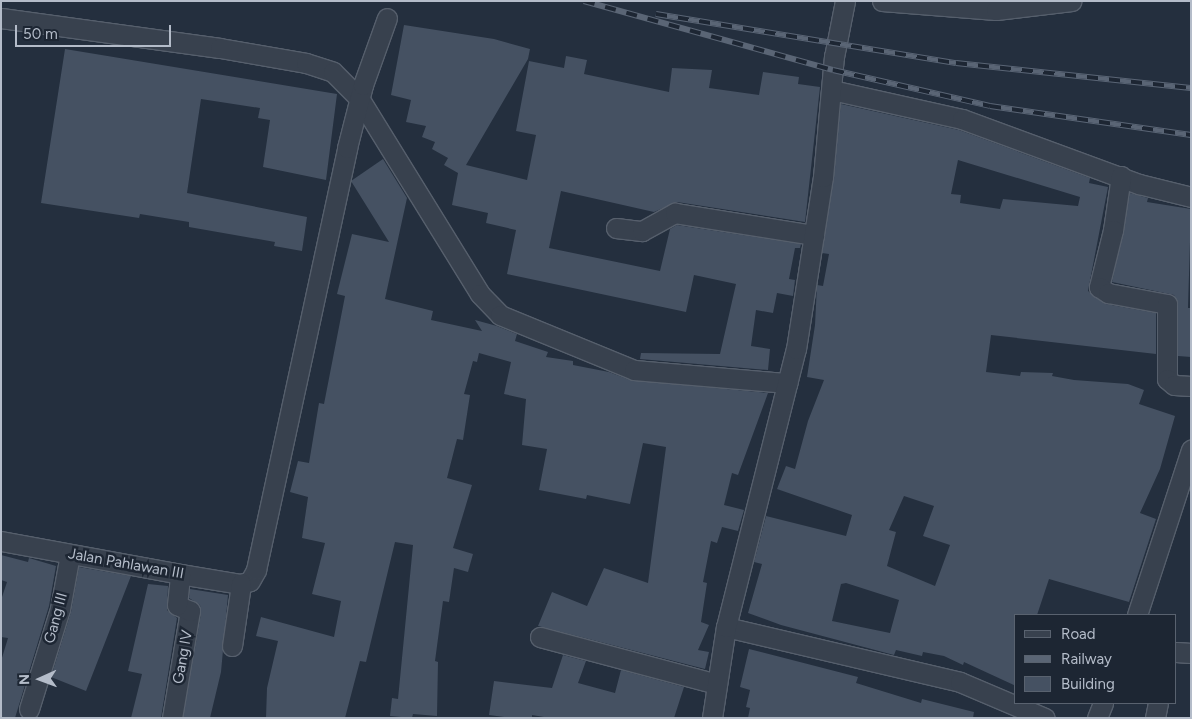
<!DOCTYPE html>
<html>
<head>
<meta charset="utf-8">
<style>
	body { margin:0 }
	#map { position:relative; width:1192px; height:719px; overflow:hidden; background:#242f3e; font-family:Figtree,sans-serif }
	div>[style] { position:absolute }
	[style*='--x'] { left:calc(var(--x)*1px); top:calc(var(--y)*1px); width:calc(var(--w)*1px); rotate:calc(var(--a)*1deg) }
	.building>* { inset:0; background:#455162 }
	.roads { filter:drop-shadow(1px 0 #565f6c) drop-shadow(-1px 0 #565f6c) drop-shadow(0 1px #565f6c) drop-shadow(0 -1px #565f6c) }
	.minor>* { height:19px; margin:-9.5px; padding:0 9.5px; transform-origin:9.5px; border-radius:9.5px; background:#38414e }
	.rail>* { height:5.5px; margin-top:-2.75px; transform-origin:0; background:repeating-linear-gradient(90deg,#1d2633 0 11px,#5a6575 0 22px); box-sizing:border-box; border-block:1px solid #5a6575 }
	span { translate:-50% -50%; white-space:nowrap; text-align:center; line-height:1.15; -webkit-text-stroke:5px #1d2633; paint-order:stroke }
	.street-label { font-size:15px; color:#b4bcc9 }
	.frame { position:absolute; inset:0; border:2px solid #b4bcc9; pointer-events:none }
	.legend { position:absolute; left:1014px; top:614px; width:162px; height:90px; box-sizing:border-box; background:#1d2633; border:1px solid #59626f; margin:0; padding:6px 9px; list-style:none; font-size:15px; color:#b4bcc9 }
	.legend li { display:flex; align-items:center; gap:10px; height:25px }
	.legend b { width:25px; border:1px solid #59626f }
	.north { position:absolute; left:15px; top:654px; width:50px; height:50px; -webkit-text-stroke:4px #1d2633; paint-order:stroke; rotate:268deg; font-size:14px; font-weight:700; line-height:20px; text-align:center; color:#b4bcc9 }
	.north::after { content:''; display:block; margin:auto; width:18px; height:22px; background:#b4bcc9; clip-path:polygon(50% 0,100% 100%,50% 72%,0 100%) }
	.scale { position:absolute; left:15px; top:25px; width:156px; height:22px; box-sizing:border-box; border:2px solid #b4bcc9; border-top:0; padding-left:6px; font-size:15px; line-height:18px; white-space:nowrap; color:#b4bcc9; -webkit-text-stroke:4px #1d2633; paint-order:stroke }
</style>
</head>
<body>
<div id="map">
	<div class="building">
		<div style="clip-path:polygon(404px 25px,494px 39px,530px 49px,528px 59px,466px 165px,527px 180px,536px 135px,516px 131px,529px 61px,564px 68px,566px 56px,587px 60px,584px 74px,669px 92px,672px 68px,712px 70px,709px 88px,759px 95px,763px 72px,799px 77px,798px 84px,820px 87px,805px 222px,677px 202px,654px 212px,561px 191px,549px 248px,660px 271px,670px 229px,677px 225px,801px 244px,800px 248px,795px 248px,789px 279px,795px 280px,793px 296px,777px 293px,773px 313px,756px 310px,751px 346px,770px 349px,768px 370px,640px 359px,641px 353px,720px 354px,736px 284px,694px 275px,686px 312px,507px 274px,516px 230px,486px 223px,488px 213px,452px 205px,458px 173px,444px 165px,448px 158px,432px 149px,435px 142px,422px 137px,426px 126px,406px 122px,411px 100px,391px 95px)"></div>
		<div style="clip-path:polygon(65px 49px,337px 94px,326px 180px,263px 167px,270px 120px,258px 118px,260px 108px,201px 99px,187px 193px,307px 217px,302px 251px,274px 246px,275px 242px,189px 227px,189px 222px,140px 214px,139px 218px,41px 203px)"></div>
		<div style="clip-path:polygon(evenodd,841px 104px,959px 130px,1090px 178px,1089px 183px,1108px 187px,1088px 291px,1106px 304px,1156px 313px,1156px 354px,991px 335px,986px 372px,1020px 376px,1021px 372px,1053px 373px,1052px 376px,1074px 380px,1128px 384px,1144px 390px,1139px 404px,1175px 416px,1160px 469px,1140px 513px,1156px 519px,1129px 602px,1049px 579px,1037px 615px,1016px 615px,1016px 686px,964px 662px,963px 665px,944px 656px,923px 652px,922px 656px,896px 650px,894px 655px,781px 625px,748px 613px,762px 564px,754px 562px,766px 516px,846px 536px,852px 515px,777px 489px,786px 466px,795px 469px,808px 421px,824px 380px,807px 377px,815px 325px,817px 285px,823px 286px,829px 254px,822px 253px,841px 104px,958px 160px,1080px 197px,1078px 206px,1003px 199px,1000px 209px,960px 203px,961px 195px,951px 194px,958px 160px,841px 104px,904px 496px,934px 506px,923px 536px,950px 545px,935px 586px,887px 566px,896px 532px,889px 530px,904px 496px,841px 104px,846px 583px,899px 600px,890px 633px,832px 621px,841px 584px,846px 583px)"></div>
		<div style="clip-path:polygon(383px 159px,407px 198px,385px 299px,433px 311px,431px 320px,482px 331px,475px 320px,497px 326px,517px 334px,515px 341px,548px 352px,546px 357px,573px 361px,573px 365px,609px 372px,630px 380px,768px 393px,738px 475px,732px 473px,724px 505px,744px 510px,738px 531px,722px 527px,717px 543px,711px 541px,703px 582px,707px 583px,701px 622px,709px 625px,698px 650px,709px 652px,705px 669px,538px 626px,552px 592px,587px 606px,604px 568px,648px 583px,666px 447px,643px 443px,630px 504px,587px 495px,586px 499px,539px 490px,547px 449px,522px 445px,526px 399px,504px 394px,511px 362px,479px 353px,477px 362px,473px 361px,464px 394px,470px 395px,463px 440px,457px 439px,447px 478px,472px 485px,453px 548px,473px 554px,468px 572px,454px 568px,449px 602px,443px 601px,435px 661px,438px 662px,437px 716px,413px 714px,412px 718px,390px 716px,392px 698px,398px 699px,413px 545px,395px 542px,366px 662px,360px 661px,345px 718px,266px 718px,267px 688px,278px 641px,256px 636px,261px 617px,334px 637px,341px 601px,312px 594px,325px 543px,302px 538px,308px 497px,290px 492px,298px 461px,309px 463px,319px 403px,324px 404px,345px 296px,337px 294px,352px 234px,389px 242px,351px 181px)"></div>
		<div style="clip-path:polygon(1130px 193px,1148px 198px,1147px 202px,1191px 209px,1188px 308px,1191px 308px,1191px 357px,1178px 356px,1178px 304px,1174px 295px,1112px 282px)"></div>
		<div style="clip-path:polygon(1px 555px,28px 562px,29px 558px,56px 566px,49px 606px,15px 718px,1px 718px,1px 661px,8px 638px,1px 637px,1px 600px,7px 582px,1px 580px)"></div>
		<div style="clip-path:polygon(79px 567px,131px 576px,86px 691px,51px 677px,71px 612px)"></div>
		<div style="clip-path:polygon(148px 584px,168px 586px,167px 610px,177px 618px,161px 718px,131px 718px,142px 674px,128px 671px)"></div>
		<div style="clip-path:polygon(190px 589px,228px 595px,221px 672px,210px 718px,183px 718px,201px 613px,200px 605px,189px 598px)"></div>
		<div style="clip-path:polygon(749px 649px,858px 677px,856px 683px,921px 703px,922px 699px,974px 712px,973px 718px,748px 718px,750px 708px,746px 707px,750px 690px,740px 687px)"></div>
		<div style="clip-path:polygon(563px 655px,586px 661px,578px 683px,615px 693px,621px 670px,684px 687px,674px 718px,550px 718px,532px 715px,532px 718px,511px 718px,489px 715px,494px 681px,552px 688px)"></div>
	</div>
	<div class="roads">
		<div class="minor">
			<div style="--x:882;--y:1;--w:114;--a:4.5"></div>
			<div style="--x:996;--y:10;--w:76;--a:-6.8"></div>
			<div style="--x:1;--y:18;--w:221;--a:7.8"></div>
			<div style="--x:220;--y:48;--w:87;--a:9.9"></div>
			<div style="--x:306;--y:63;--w:28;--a:18"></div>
			<div style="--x:333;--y:72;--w:37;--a:45"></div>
			<div style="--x:359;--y:98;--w:230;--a:58.3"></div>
			<div style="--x:480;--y:294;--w:29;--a:46"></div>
			<div style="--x:500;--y:315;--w:145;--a:22.3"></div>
			<div style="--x:634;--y:370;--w:154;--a:4.9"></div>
			<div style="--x:832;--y:90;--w:133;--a:12.6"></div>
			<div style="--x:962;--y:119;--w:189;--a:20.2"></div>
			<div style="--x:1139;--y:184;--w:54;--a:14"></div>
			<div style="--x:1121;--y:176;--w:55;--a:98.4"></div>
			<div style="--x:1113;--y:230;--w:59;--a:103.8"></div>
			<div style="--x:1099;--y:287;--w:11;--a:34"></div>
			<div style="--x:1108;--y:293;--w:60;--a:10.6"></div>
			<div style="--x:1167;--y:304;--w:75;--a:90"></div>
			<div style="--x:1167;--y:379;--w:9;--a:41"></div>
			<div style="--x:1174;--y:385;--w:17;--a:3"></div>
			<div style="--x:616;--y:228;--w:26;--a:7"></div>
			<div style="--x:642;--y:231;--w:38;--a:-29"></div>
			<div style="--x:675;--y:213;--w:141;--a:9"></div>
			<div style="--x:1;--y:541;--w:182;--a:10.4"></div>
			<div style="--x:180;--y:574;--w:62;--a:9.3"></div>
			<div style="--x:241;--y:584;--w:9;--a:-18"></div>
			<div style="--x:250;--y:581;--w:13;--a:-61"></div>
			<div style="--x:256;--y:570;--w:432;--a:-77.8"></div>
			<div style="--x:347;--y:148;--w:65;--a:-75.7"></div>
			<div style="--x:363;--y:85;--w:71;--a:-70.3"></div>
			<div style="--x:1137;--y:615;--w:174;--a:-71.9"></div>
			<div style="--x:726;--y:627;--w:240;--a:13.2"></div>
			<div style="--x:960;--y:682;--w:92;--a:23"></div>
			<div style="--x:540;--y:637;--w:183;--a:14.9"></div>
			<div style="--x:232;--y:646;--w:63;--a:-81.7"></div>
			<div style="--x:1176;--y:652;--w:15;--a:4"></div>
			<div style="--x:29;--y:709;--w:105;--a:-72.8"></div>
			<div style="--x:60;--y:609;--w:56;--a:-79.7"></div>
			<div style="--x:172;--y:718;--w:109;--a:-80.5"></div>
			<div style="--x:190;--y:611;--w:14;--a:-155"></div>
			<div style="--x:177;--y:605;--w:31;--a:-84"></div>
			<div style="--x:712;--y:718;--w:92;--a:-81.3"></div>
			<div style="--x:726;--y:627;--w:287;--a:-75.9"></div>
			<div style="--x:796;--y:349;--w:174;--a:-81.1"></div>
			<div style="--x:823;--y:177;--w:121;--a:-84.8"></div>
			<div style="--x:834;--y:57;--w:57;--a:-78.9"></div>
			<div style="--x:1097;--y:718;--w:16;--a:-68"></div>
			<div style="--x:1155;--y:718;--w:15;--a:-79"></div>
		</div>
	</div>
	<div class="rail">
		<div style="--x:584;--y:1;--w:258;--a:15.5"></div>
		<div style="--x:833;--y:70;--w:161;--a:12.9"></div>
		<div style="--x:990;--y:106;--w:203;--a:8.2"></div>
		<div style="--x:656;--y:14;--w:304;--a:9.3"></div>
		<div style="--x:956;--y:63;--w:236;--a:6.1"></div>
	</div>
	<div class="street-label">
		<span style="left:126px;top:564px;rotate:10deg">Jalan Pahlawan III</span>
		<span style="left:56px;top:618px;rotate:-75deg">Gang III</span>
		<span style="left:183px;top:657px;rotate:-80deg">Gang IV</span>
	</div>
	<div class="frame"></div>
	<ul class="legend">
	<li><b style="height:6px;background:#38414e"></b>Road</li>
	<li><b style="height:6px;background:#5a6575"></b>Railway</li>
	<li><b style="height:14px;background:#455162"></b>Building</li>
	</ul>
	<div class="north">N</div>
	<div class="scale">50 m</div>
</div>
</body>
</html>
